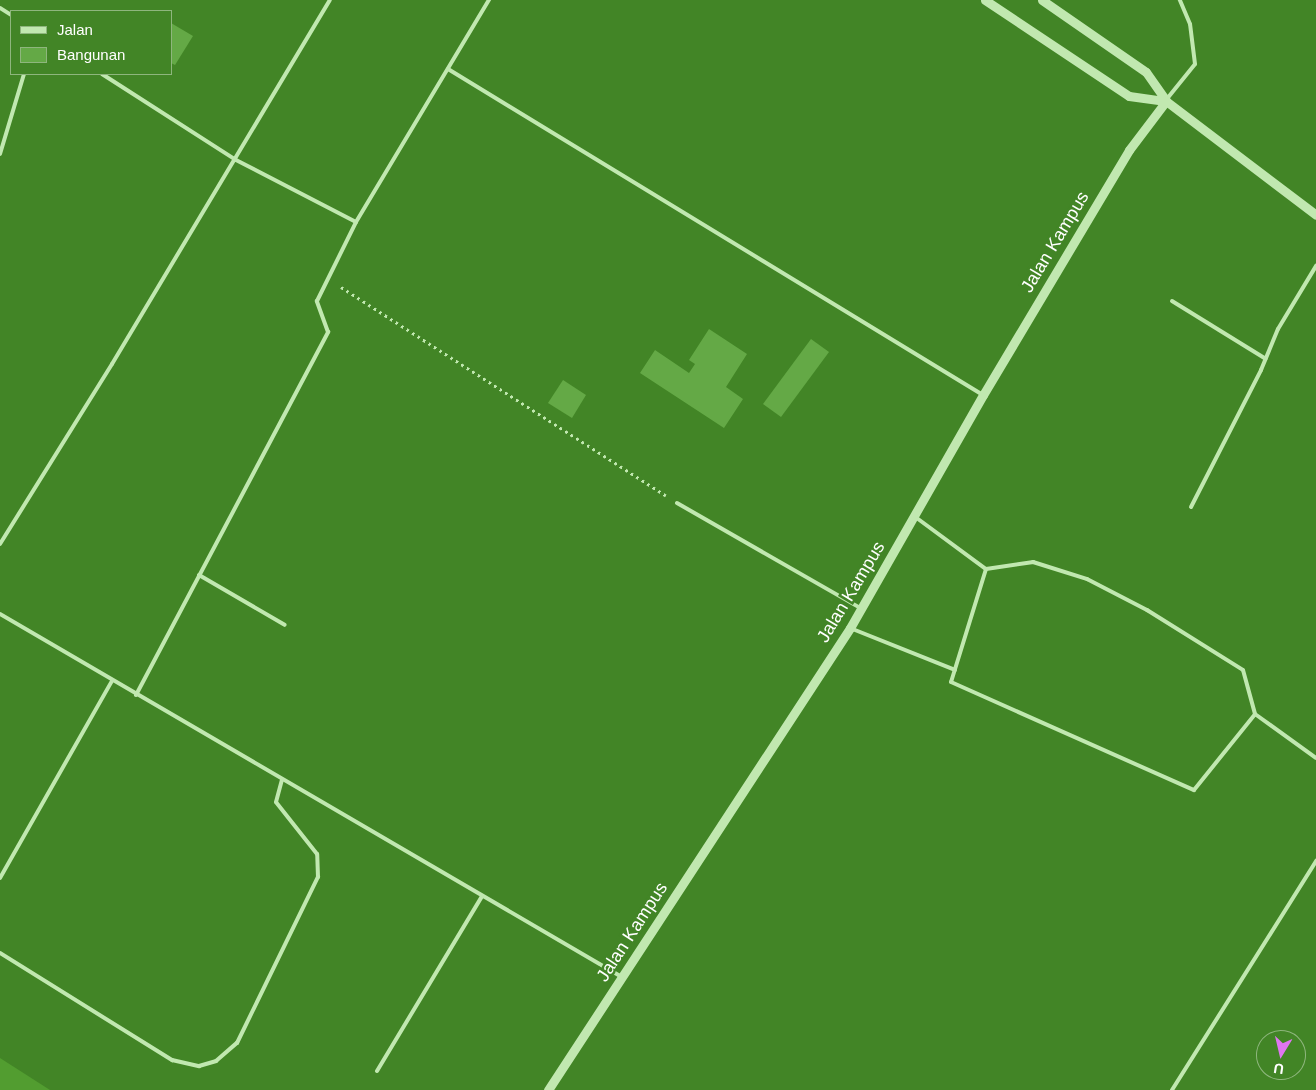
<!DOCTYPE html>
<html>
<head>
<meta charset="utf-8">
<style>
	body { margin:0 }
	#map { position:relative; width:1316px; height:1090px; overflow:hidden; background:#428526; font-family:Arial,sans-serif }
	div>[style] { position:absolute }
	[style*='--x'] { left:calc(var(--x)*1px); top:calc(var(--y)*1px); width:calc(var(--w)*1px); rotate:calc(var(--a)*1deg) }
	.green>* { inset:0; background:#529d30 }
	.building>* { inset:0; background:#64a946 }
	.path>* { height:3px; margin-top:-1.5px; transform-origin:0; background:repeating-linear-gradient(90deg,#c1e8b0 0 2.5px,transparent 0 6.5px) }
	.service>* { height:4px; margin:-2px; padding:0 2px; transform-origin:2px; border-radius:2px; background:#c1e8b0 }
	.tertiary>* { height:9px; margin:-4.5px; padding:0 4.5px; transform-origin:4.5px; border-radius:4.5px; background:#c1e8b0 }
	span { translate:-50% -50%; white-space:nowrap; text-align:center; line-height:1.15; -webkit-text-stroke:5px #428526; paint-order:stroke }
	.street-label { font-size:18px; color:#fff }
	.legend { position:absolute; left:10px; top:10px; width:162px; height:65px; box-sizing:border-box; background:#428526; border:1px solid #8eb67d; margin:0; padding:6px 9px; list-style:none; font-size:15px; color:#fff }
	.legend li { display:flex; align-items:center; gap:10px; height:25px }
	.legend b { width:25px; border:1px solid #8eb67d }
	.north { position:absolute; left:1256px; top:1030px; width:50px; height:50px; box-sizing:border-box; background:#428526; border:1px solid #8eb67d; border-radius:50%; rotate:189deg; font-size:14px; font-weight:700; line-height:20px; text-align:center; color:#fff }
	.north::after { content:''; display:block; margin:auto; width:18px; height:22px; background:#df75f1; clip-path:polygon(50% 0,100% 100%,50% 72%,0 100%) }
</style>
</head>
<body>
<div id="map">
	<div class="green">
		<div style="clip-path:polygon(0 1058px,50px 1090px,0 1090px)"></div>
	</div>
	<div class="building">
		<div style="clip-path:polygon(171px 23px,193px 36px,175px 65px,171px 63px)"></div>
		<div style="clip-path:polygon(709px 329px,747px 354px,726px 387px,743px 399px,724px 428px,640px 373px,655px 350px,689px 373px,695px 364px,689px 360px)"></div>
		<div style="clip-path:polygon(811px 339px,829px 352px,781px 417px,763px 404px)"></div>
		<div style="clip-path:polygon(563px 380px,586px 395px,572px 418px,548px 403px)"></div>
	</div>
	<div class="path">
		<div style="--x:341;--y:287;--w:386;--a:32.7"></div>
	</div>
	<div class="service">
		<div style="--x:0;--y:8;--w:13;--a:32"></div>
		<div style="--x:448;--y:69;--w:626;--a:31.36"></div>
		<div style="--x:102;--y:74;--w:159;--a:32.7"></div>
		<div style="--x:236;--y:160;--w:135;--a:27.3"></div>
		<div style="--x:1166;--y:100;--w:46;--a:-51.1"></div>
		<div style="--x:1195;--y:64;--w:40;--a:-97.1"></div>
		<div style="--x:1190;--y:24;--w:26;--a:-113"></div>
		<div style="--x:0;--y:154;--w:84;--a:-73.3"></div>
		<div style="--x:1172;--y:301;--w:110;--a:31.7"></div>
		<div style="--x:677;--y:503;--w:211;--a:29.8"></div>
		<div style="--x:1191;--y:507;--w:154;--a:-62.9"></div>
		<div style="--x:1261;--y:370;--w:44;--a:-67.5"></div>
		<div style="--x:1278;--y:329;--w:74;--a:-58.9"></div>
		<div style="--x:914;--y:516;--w:89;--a:36.4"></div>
		<div style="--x:986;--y:569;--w:118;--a:107.2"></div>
		<div style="--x:951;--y:682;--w:266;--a:24"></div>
		<div style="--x:1194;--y:790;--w:97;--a:-51.2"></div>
		<div style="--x:1255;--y:714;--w:75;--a:35.8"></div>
		<div style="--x:0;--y:544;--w:212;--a:-58.1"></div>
		<div style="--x:112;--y:364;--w:424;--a:-59.1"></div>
		<div style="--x:986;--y:569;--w:48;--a:-8.5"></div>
		<div style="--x:1033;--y:562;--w:57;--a:17.5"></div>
		<div style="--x:1087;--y:579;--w:68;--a:27.3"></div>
		<div style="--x:1147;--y:610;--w:113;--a:32"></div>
		<div style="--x:1243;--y:670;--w:46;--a:74.7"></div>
		<div style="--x:199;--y:575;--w:99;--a:30.2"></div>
		<div style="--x:0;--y:614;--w:720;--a:30.27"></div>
		<div style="--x:850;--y:628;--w:113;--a:21.8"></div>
		<div style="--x:136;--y:695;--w:411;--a:-62.1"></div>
		<div style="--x:328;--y:332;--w:33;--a:-110"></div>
		<div style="--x:317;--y:301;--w:88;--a:-63.7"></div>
		<div style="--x:356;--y:222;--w:259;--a:-59.1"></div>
		<div style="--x:0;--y:878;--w:227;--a:-60.4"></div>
		<div style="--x:0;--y:953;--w:203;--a:31.9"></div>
		<div style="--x:172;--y:1060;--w:28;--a:13"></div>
		<div style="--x:199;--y:1066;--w:18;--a:-16"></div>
		<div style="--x:216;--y:1061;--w:28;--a:-41"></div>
		<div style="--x:237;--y:1043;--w:185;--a:-64"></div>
		<div style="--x:318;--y:877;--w:23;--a:-92"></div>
		<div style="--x:317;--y:854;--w:66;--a:-128.3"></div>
		<div style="--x:276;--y:802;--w:23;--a:-75"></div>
		<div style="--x:377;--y:1071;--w:204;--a:-59"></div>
		<div style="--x:1172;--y:1090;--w:271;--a:-57.8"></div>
	</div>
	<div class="tertiary">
		<div style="--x:985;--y:0;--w:173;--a:33.7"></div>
		<div style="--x:1129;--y:96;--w:37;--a:8"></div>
		<div style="--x:1166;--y:101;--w:188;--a:37.2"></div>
		<div style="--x:1042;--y:0;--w:126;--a:34.7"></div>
		<div style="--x:1146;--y:72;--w:35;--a:55"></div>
		<div style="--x:548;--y:1090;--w:552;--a:-56.83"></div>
		<div style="--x:850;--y:628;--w:268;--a:-60.3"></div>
		<div style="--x:983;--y:395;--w:285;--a:-59.2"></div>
		<div style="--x:1129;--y:150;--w:61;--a:-52.9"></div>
	</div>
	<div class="street-label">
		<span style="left:1055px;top:242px;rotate:-59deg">Jalan Kampus</span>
		<span style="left:851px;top:592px;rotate:-59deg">Jalan Kampus</span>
		<span style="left:632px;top:932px;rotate:-57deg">Jalan Kampus</span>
	</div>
	<ul class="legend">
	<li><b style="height:6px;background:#c1e8b0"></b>Jalan</li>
	<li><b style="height:14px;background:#64a946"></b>Bangunan</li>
	</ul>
	<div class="north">U</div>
</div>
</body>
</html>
